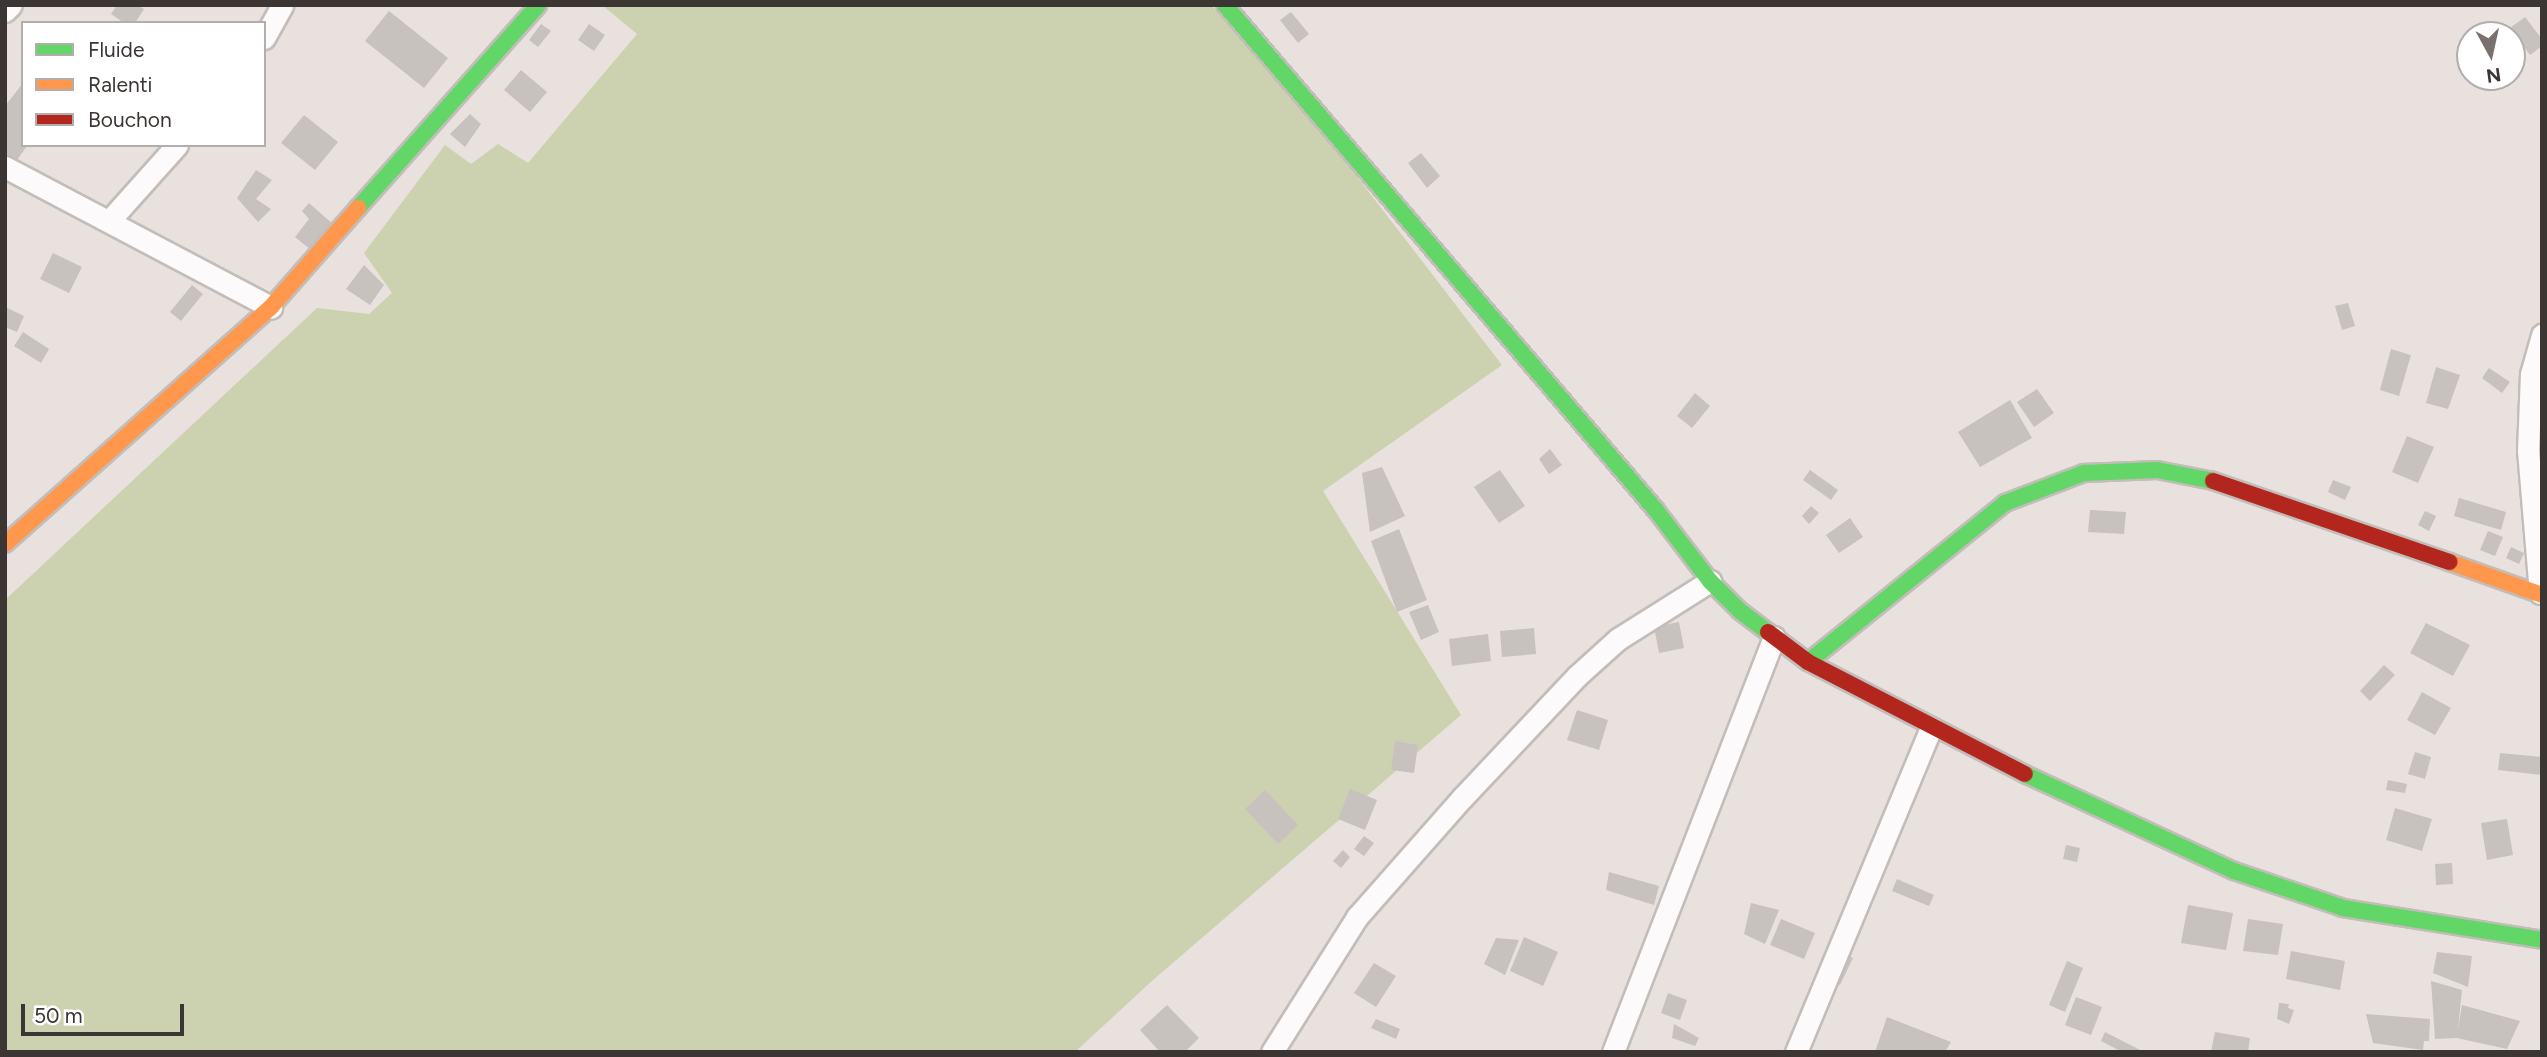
<!DOCTYPE html>
<html>
<head>
<meta charset="utf-8">
<style>
	body { margin:0 }
	#map { position:relative; width:2547px; height:1057px; overflow:hidden; background:#e9e1dd; font-family:Figtree,sans-serif }
	div>[style] { position:absolute }
	[style*='--x'] { left:calc(var(--x)*1px); top:calc(var(--y)*1px); width:calc(var(--w)*1px); rotate:calc(var(--a)*1deg) }
	.green>* { inset:0; background:#ccd2b0 }
	.building>* { inset:0; background:#c7c2be }
	.roads { filter:drop-shadow(2px 0 #c3bdba) drop-shadow(-2px 0 #c3bdba) drop-shadow(0 2px #c3bdba) drop-shadow(0 -2px #c3bdba) }
	.street>* { height:21px; margin:-10.5px; padding:0 10.5px; transform-origin:10.5px; border-radius:10.5px; background:#fcfafa }
	.fast>* { height:16px; margin:-8px; padding:0 8px; transform-origin:8px; border-radius:8px; background:#63d668 }
	.slow>* { height:16px; margin:-8px; padding:0 8px; transform-origin:8px; border-radius:8px; background:#ff974d }
	.jam>* { height:16px; margin:-8px; padding:0 8px; transform-origin:8px; border-radius:8px; background:#b3261e }
	span { translate:-50% -50%; white-space:nowrap; text-align:center; line-height:1.15; -webkit-text-stroke:6px #fff; paint-order:stroke }
	.frame { position:absolute; inset:0; border:7px solid #3b3533; pointer-events:none }
	.legend { position:absolute; left:21px; top:21px; width:245px; height:126px; box-sizing:border-box; background:#fff; border:2px solid #b1aead; margin:0; padding:9px 12px; list-style:none; font-size:21px; color:#3b3533 }
	.legend li { display:flex; align-items:center; gap:14px; height:35px }
	.legend b { width:35px; border:2px solid #b1aead }
	.north { position:absolute; left:2456px; top:21px; width:70px; height:70px; box-sizing:border-box; background:#fff; border:2px solid #b1aead; border-radius:50%; rotate:172deg; font-size:19px; font-weight:700; line-height:28px; text-align:center; color:#3b3533 }
	.north::after { content:''; display:block; margin:auto; width:24px; height:32px; background:#78716e; clip-path:polygon(50% 0,100% 100%,50% 72%,0 100%) }
	.scale { position:absolute; left:21px; top:1004px; width:163px; height:32px; box-sizing:border-box; border:4px solid #3b3533; border-top:0; padding-left:9px; font-size:21px; line-height:24px; white-space:nowrap; color:#3b3533; -webkit-text-stroke:5px #fff; paint-order:stroke }
</style>
</head>
<body>
<div id="map">
	<div class="green">
		<div style="clip-path:polygon(602px 5px,1211px 5px,1335px 148px,1502px 365px,1323px 491px,1461px 715px,1153px 980px,1075px 1052px,5px 1052px,5px 600px,317px 308px,369px 314px,392px 293px,364px 253px,445px 145px,471px 164px,498px 144px,528px 163px,637px 34px)"></div>
	</div>
	<div class="building">
		<div style="clip-path:polygon(117px 5px,138px 5px,144px 9px,135px 23px,124px 23px,111px 14px)"></div>
		<div style="clip-path:polygon(389px 11px,448px 58px,424px 88px,365px 41px)"></div>
		<div style="clip-path:polygon(1291px 12px,1309px 34px,1298px 43px,1280px 20px)"></div>
		<div style="clip-path:polygon(2525px 17px,2542px 39px,2542px 46px,2530px 55px,2510px 28px)"></div>
		<div style="clip-path:polygon(541px 24px,551px 31px,538px 47px,529px 40px)"></div>
		<div style="clip-path:polygon(589px 24px,605px 35px,594px 51px,578px 40px)"></div>
		<div style="clip-path:polygon(521px 70px,547px 92px,530px 112px,504px 90px)"></div>
		<div style="clip-path:polygon(23px 83px,23px 145px,28px 145px,16px 161px,5px 153px,5px 106px)"></div>
		<div style="clip-path:polygon(470px 114px,481px 124px,465px 147px,450px 134px)"></div>
		<div style="clip-path:polygon(304px 115px,338px 142px,315px 170px,281px 143px)"></div>
		<div style="clip-path:polygon(1421px 153px,1440px 176px,1427px 188px,1408px 163px)"></div>
		<div style="clip-path:polygon(256px 170px,272px 180px,256px 199px,271px 209px,258px 222px,237px 198px)"></div>
		<div style="clip-path:polygon(309px 203px,334px 225px,311px 250px,295px 237px,309px 219px,302px 211px)"></div>
		<div style="clip-path:polygon(53px 253px,82px 267px,69px 293px,40px 279px)"></div>
		<div style="clip-path:polygon(364px 265px,384px 285px,370px 305px,346px 289px)"></div>
		<div style="clip-path:polygon(192px 285px,203px 294px,181px 321px,170px 312px)"></div>
		<div style="clip-path:polygon(2348px 303px,2355px 326px,2342px 330px,2335px 306px)"></div>
		<div style="clip-path:polygon(5px 307px,24px 316px,17px 332px,5px 327px)"></div>
		<div style="clip-path:polygon(23px 332px,49px 349px,41px 363px,14px 346px)"></div>
		<div style="clip-path:polygon(2391px 349px,2411px 355px,2399px 396px,2380px 390px)"></div>
		<div style="clip-path:polygon(2436px 367px,2460px 375px,2448px 409px,2426px 403px)"></div>
		<div style="clip-path:polygon(2489px 368px,2510px 382px,2502px 393px,2482px 378px)"></div>
		<div style="clip-path:polygon(2037px 389px,2054px 413px,2034px 427px,2017px 402px)"></div>
		<div style="clip-path:polygon(1695px 393px,1710px 406px,1692px 428px,1677px 416px)"></div>
		<div style="clip-path:polygon(2010px 400px,2032px 438px,1980px 467px,1958px 432px)"></div>
		<div style="clip-path:polygon(2407px 436px,2434px 447px,2418px 483px,2392px 472px)"></div>
		<div style="clip-path:polygon(1550px 449px,1562px 465px,1549px 474px,1539px 459px)"></div>
		<div style="clip-path:polygon(1382px 467px,1405px 516px,1370px 532px,1362px 473px)"></div>
		<div style="clip-path:polygon(1500px 470px,1525px 506px,1499px 523px,1474px 487px)"></div>
		<div style="clip-path:polygon(1810px 470px,1838px 490px,1831px 500px,1803px 480px)"></div>
		<div style="clip-path:polygon(2333px 480px,2351px 487px,2345px 500px,2328px 492px)"></div>
		<div style="clip-path:polygon(2459px 498px,2506px 512px,2501px 530px,2454px 516px)"></div>
		<div style="clip-path:polygon(1811px 506px,1819px 513px,1809px 524px,1802px 516px)"></div>
		<div style="clip-path:polygon(2090px 510px,2126px 512px,2124px 534px,2088px 532px)"></div>
		<div style="clip-path:polygon(2425px 511px,2436px 516px,2429px 531px,2418px 525px)"></div>
		<div style="clip-path:polygon(1850px 518px,1863px 537px,1839px 553px,1826px 535px)"></div>
		<div style="clip-path:polygon(1399px 529px,1427px 600px,1397px 612px,1371px 541px)"></div>
		<div style="clip-path:polygon(2488px 531px,2503px 537px,2495px 556px,2480px 550px)"></div>
		<div style="clip-path:polygon(2511px 547px,2524px 553px,2519px 564px,2506px 558px)"></div>
		<div style="clip-path:polygon(1428px 605px,1439px 632px,1421px 640px,1409px 612px)"></div>
		<div style="clip-path:polygon(1679px 622px,1684px 648px,1659px 653px,1654px 627px)"></div>
		<div style="clip-path:polygon(2426px 623px,2470px 645px,2453px 676px,2410px 653px)"></div>
		<div style="clip-path:polygon(1534px 628px,1536px 654px,1502px 657px,1500px 631px)"></div>
		<div style="clip-path:polygon(1488px 634px,1491px 661px,1452px 666px,1449px 639px)"></div>
		<div style="clip-path:polygon(2384px 665px,2395px 675px,2370px 701px,2360px 691px)"></div>
		<div style="clip-path:polygon(2422px 692px,2451px 708px,2435px 735px,2407px 720px)"></div>
		<div style="clip-path:polygon(1577px 710px,1608px 720px,1599px 750px,1567px 740px)"></div>
		<div style="clip-path:polygon(1395px 741px,1418px 745px,1414px 773px,1391px 770px)"></div>
		<div style="clip-path:polygon(2415px 752px,2431px 757px,2425px 779px,2408px 774px)"></div>
		<div style="clip-path:polygon(2500px 753px,2542px 757px,2542px 775px,2498px 770px)"></div>
		<div style="clip-path:polygon(2388px 780px,2407px 784px,2405px 793px,2386px 790px)"></div>
		<div style="clip-path:polygon(1350px 789px,1377px 800px,1365px 830px,1338px 819px)"></div>
		<div style="clip-path:polygon(1265px 790px,1298px 825px,1278px 844px,1245px 809px)"></div>
		<div style="clip-path:polygon(2395px 808px,2432px 819px,2422px 851px,2386px 840px)"></div>
		<div style="clip-path:polygon(2507px 819px,2513px 855px,2487px 860px,2481px 823px)"></div>
		<div style="clip-path:polygon(1364px 836px,1374px 843px,1364px 856px,1354px 849px)"></div>
		<div style="clip-path:polygon(2066px 845px,2080px 848px,2077px 862px,2063px 859px)"></div>
		<div style="clip-path:polygon(1343px 850px,1350px 857px,1341px 868px,1333px 861px)"></div>
		<div style="clip-path:polygon(2452px 863px,2453px 884px,2436px 885px,2435px 864px)"></div>
		<div style="clip-path:polygon(1609px 872px,1659px 886px,1654px 905px,1606px 890px)"></div>
		<div style="clip-path:polygon(1897px 879px,1934px 895px,1929px 906px,1892px 891px)"></div>
		<div style="clip-path:polygon(1751px 903px,1779px 910px,1765px 944px,1744px 934px)"></div>
		<div style="clip-path:polygon(2188px 905px,2233px 913px,2226px 950px,2181px 943px)"></div>
		<div style="clip-path:polygon(1781px 919px,1815px 933px,1804px 959px,1770px 945px)"></div>
		<div style="clip-path:polygon(2248px 919px,2283px 924px,2278px 955px,2243px 951px)"></div>
		<div style="clip-path:polygon(1524px 937px,1558px 952px,1543px 986px,1510px 971px)"></div>
		<div style="clip-path:polygon(1496px 938px,1519px 940px,1505px 975px,1484px 964px)"></div>
		<div style="clip-path:polygon(2291px 951px,2345px 961px,2340px 990px,2286px 979px)"></div>
		<div style="clip-path:polygon(1841px 952px,1853px 958px,1840px 985px,1827px 979px)"></div>
		<div style="clip-path:polygon(2437px 952px,2472px 956px,2468px 987px,2433px 973px)"></div>
		<div style="clip-path:polygon(2067px 961px,2083px 968px,2065px 1012px,2049px 1005px)"></div>
		<div style="clip-path:polygon(1374px 963px,1396px 976px,1376px 1007px,1354px 993px)"></div>
		<div style="clip-path:polygon(2431px 981px,2462px 990px,2458px 1030px,2462px 1005px,2520px 1021px,2507px 1049px,2457px 1038px,2435px 1039px)"></div>
		<div style="clip-path:polygon(1668px 993px,1687px 1000px,1680px 1020px,1661px 1013px)"></div>
		<div style="clip-path:polygon(2076px 997px,2102px 1007px,2091px 1035px,2065px 1025px)"></div>
		<div style="clip-path:polygon(2279px 1003px,2289px 1004px,2288px 1008px,2294px 1010px,2289px 1024px,2277px 1019px)"></div>
		<div style="clip-path:polygon(1167px 1005px,1199px 1038px,1185px 1052px,1160px 1052px,1140px 1030px)"></div>
		<div style="clip-path:polygon(2366px 1014px,2430px 1019px,2429px 1041px,2424px 1041px,2423px 1050px,2373px 1043px)"></div>
		<div style="clip-path:polygon(1887px 1017px,1951px 1042px,1945px 1052px,1875px 1052px)"></div>
		<div style="clip-path:polygon(1376px 1019px,1400px 1029px,1396px 1039px,1371px 1028px)"></div>
		<div style="clip-path:polygon(1674px 1024px,1699px 1038px,1695px 1046px,1672px 1038px)"></div>
		<div style="clip-path:polygon(2105px 1032px,2144px 1052px,2122px 1052px,2101px 1041px)"></div>
		<div style="clip-path:polygon(2215px 1032px,2250px 1038px,2248px 1052px,2211px 1052px)"></div>
	</div>
	<div class="roads">
		<div class="street">
			<div style="--x:5;--y:11;--w:8;--a:-45"></div>
			<div style="--x:264;--y:38;--w:38;--a:-61"></div>
			<div style="--x:5;--y:167;--w:301;--a:27.8"></div>
			<div style="--x:109;--y:221;--w:102;--a:-48.2"></div>
			<div style="--x:2540;--y:593;--w:143;--a:-94.8"></div>
			<div style="--x:2528;--y:451;--w:77;--a:-87.8"></div>
			<div style="--x:2531;--y:374;--w:41;--a:-74.2"></div>
			<div style="--x:1272;--y:1052;--w:160;--a:-57.8"></div>
			<div style="--x:1357;--y:917;--w:159;--a:-48.6"></div>
			<div style="--x:1462;--y:798;--w:168;--a:-46.7"></div>
			<div style="--x:1577;--y:676;--w:55;--a:-42.1"></div>
			<div style="--x:1618;--y:639;--w:109;--a:-32.2"></div>
			<div style="--x:1613;--y:1052;--w:445;--a:-68.8"></div>
			<div style="--x:1796;--y:1052;--w:351;--a:-67.4"></div>
		</div>
		<div class="fast">
			<div style="--x:1225;--y:5;--w:663;--a:49.53"></div>
			<div style="--x:1655;--y:509;--w:91;--a:52.6"></div>
			<div style="--x:1710;--y:581;--w:42;--a:45"></div>
			<div style="--x:1740;--y:611;--w:35;--a:37"></div>
			<div style="--x:358;--y:208;--w:271;--a:-48.4"></div>
			<div style="--x:1808;--y:662;--w:253;--a:-38.9"></div>
			<div style="--x:2005;--y:503;--w:85;--a:-20.8"></div>
			<div style="--x:2084;--y:473;--w:73;--a:-2.4"></div>
			<div style="--x:2157;--y:470;--w:57;--a:11.1"></div>
			<div style="--x:2025;--y:774;--w:230;--a:24.9"></div>
			<div style="--x:2234;--y:871;--w:115;--a:18.7"></div>
			<div style="--x:2343;--y:908;--w:202;--a:9.1"></div>
		</div>
		<div class="slow">
			<div style="--x:5;--y:544;--w:356;--a:-41.7"></div>
			<div style="--x:271;--y:307;--w:132;--a:-48.7"></div>
			<div style="--x:2449;--y:562;--w:99;--a:19.5"></div>
		</div>
		<div class="jam">
			<div style="--x:2213;--y:481;--w:250;--a:18.9"></div>
			<div style="--x:1768;--y:632;--w:50;--a:36.9"></div>
			<div style="--x:1808;--y:662;--w:244;--a:27.3"></div>
		</div>
	</div>
	<div class="frame"></div>
	<ul class="legend">
	<li><b style="height:9px;background:#63d668"></b>Fluide</li>
	<li><b style="height:9px;background:#ff974d"></b>Ralenti</li>
	<li><b style="height:9px;background:#b3261e"></b>Bouchon</li>
	</ul>
	<div class="north">N</div>
	<div class="scale">50 m</div>
</div>
</body>
</html>
